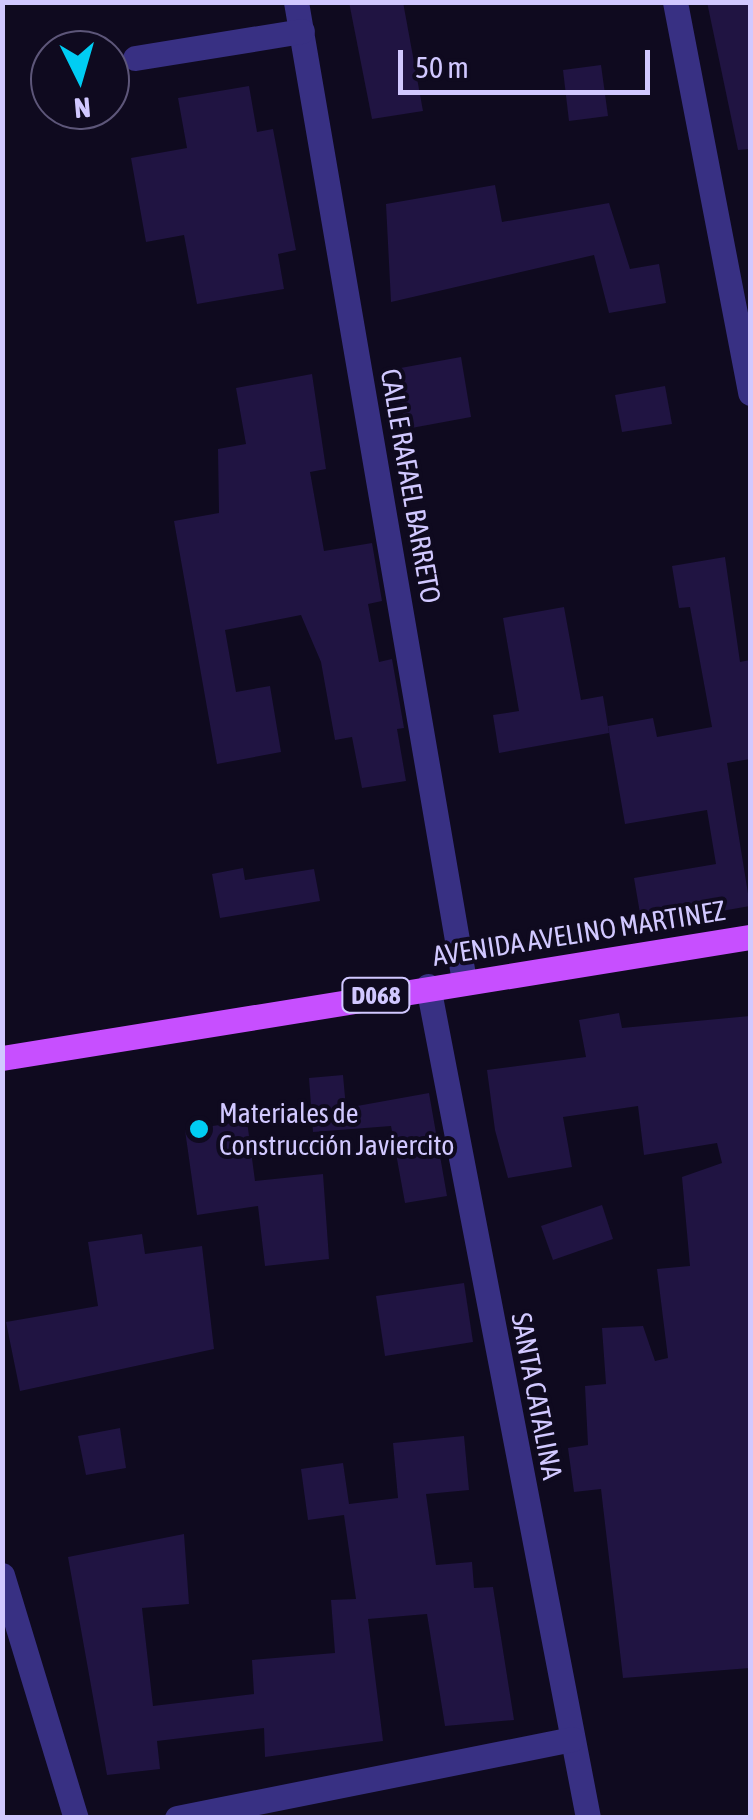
<!DOCTYPE html>
<html>
<head>
<meta charset="utf-8">
<style>
	body { margin:0 }
	#map { position:relative; width:753px; height:1820px; overflow:hidden; background:#0f0a1f; font-family:"Asap Condensed",sans-serif }
	div>[style] { position:absolute }
	[style*='--x'] { left:calc(var(--x)*1px); top:calc(var(--y)*1px); width:calc(var(--w)*1px); rotate:calc(var(--a)*1deg) }
	.building>* { inset:0; background:#201442 }
	.minor>* { height:25px; margin:-12.5px; padding:0 12.5px; transform-origin:12.5px; border-radius:12.5px; background:#383083 }
	.major>* { height:25px; margin:-12.5px; padding:0 12.5px; transform-origin:12.5px; border-radius:12.5px; background:#c74fff }
	.dots>* { width:28px; height:28px; translate:-50% -50%; box-sizing:border-box; border:5px solid #0f0a1f; border-radius:50% }
	span { translate:-50% -50%; white-space:nowrap; text-align:center; line-height:1.15; -webkit-text-stroke:8px #0f0a1f; paint-order:stroke }
	.shield-label span { padding:2px 8px; background:#0f0a1f; border:2px solid; border-radius:8px; -webkit-text-stroke-width:0 }
	.shield-label { font-size:25px; color:#d1c8ff; font-weight:700 }
	.street-label { font-size:28px; color:#d1c8ff }
	.poi-label { font-size:28px; color:#d1c8ff }
	.left { translate:0 -50%; text-align:left }
	.frame { position:absolute; inset:0; border:5px solid #d1c8ff; pointer-events:none }
	.north { position:absolute; left:30px; top:30px; width:100px; height:100px; box-sizing:border-box; background:#0f0a1f; border:2px solid #5d5679; border-radius:50%; rotate:175deg; font-size:28px; font-weight:700; line-height:40px; text-align:center; color:#d1c8ff }
	.north::after { content:''; display:block; margin:auto; width:35px; height:45px; background:#00cdf3; clip-path:polygon(50% 0,100% 100%,50% 72%,0 100%) }
	.scale { position:absolute; left:398px; top:50px; width:252px; height:45px; box-sizing:border-box; border:5px solid #d1c8ff; border-top:0; padding-left:12px; font-size:30px; line-height:35px; white-space:nowrap; color:#d1c8ff; -webkit-text-stroke:8px #0f0a1f; paint-order:stroke }
</style>
</head>
<body>
<div id="map">
	<div class="building">
		<div style="clip-path:polygon(349px 2px,403px 2px,423px 111px,372px 119px)"></div>
		<div style="clip-path:polygon(707px 2px,750px 2px,750px 149px,738px 150px)"></div>
		<div style="clip-path:polygon(601px 65px,608px 116px,569px 121px,563px 70px)"></div>
		<div style="clip-path:polygon(249px 86px,257px 132px,273px 129px,296px 250px,278px 254px,284px 289px,197px 304px,184px 235px,146px 242px,131px 158px,187px 148px,178px 98px)"></div>
		<div style="clip-path:polygon(495px 185px,502px 222px,609px 203px,630px 269px,659px 264px,666px 303px,609px 313px,594px 255px,391px 302px,386px 204px)"></div>
		<div style="clip-path:polygon(461px 357px,471px 417px,406px 429px,395px 369px)"></div>
		<div style="clip-path:polygon(312px 374px,326px 469px,310px 472px,324px 551px,372px 543px,382px 601px,368px 604px,379px 662px,392px 659px,404px 728px,397px 729px,406px 781px,362px 788px,352px 737px,335px 740px,321px 662px,301px 615px,225px 630px,236px 692px,270px 686px,281px 752px,217px 764px,174px 521px,219px 513px,218px 449px,246px 444px,236px 388px)"></div>
		<div style="clip-path:polygon(665px 386px,672px 424px,622px 432px,615px 395px)"></div>
		<div style="clip-path:polygon(725px 557px,740px 662px,750px 660px,750px 759px,727px 763px,750px 906px,642px 925px,634px 878px,716px 864px,707px 810px,625px 824px,608px 726px,653px 718px,657px 737px,712px 727px,690px 607px,679px 608px,672px 566px)"></div>
		<div style="clip-path:polygon(564px 607px,581px 700px,603px 696px,609px 733px,499px 753px,493px 715px,519px 711px,503px 618px)"></div>
		<div style="clip-path:polygon(243px 868px,245px 880px,314px 869px,320px 901px,220px 918px,212px 874px)"></div>
		<div style="clip-path:polygon(619px 1013px,622px 1028px,750px 1016px,750px 1668px,623px 1678px,601px 1489px,574px 1492px,568px 1448px,588px 1445px,585px 1386px,606px 1384px,602px 1328px,643px 1326px,655px 1361px,668px 1358px,657px 1269px,690px 1266px,682px 1177px,722px 1163px,717px 1143px,644px 1155px,638px 1106px,563px 1117px,572px 1167px,508px 1178px,495px 1130px,487px 1070px,586px 1057px,579px 1020px)"></div>
		<div style="clip-path:polygon(343px 1075px,346px 1108px,429px 1093px,447px 1196px,405px 1203px,391px 1126px,313px 1132px,309px 1078px)"></div>
		<div style="clip-path:polygon(247px 1121px,255px 1181px,323px 1174px,329px 1259px,265px 1266px,258px 1206px,197px 1215px,185px 1130px)"></div>
		<div style="clip-path:polygon(602px 1205px,613px 1239px,553px 1260px,541px 1226px)"></div>
		<div style="clip-path:polygon(142px 1234px,145px 1254px,202px 1246px,214px 1349px,20px 1391px,6px 1322px,98px 1306px,88px 1242px)"></div>
		<div style="clip-path:polygon(464px 1283px,473px 1342px,385px 1356px,376px 1296px)"></div>
		<div style="clip-path:polygon(120px 1428px,126px 1468px,86px 1475px,78px 1436px)"></div>
		<div style="clip-path:polygon(464px 1436px,469px 1490px,426px 1494px,436px 1565px,472px 1562px,474px 1588px,493px 1587px,514px 1720px,445px 1726px,427px 1614px,368px 1619px,383px 1741px,265px 1757px,264px 1728px,157px 1741px,160px 1769px,107px 1775px,68px 1557px,184px 1534px,189px 1604px,142px 1608px,153px 1706px,254px 1694px,252px 1660px,335px 1653px,331px 1600px,356px 1599px,344px 1515px,308px 1520px,301px 1469px,343px 1463px,349px 1504px,398px 1498px,393px 1443px)"></div>
	</div>
	<div class="minor">
		<div style="--x:296;--y:2;--w:993;--a:80.26"></div>
		<div style="--x:675;--y:2;--w:398;--a:79.1"></div>
		<div style="--x:135;--y:58;--w:169;--a:-9.2"></div>
		<div style="--x:428;--y:986;--w:847;--a:79.11"></div>
		<div style="--x:2;--y:1575;--w:254;--a:73.1"></div>
		<div style="--x:177;--y:1818;--w:403;--a:-11.3"></div>
	</div>
	<div class="major">
		<div style="--x:2;--y:1058;--w:758;--a:-9.19"></div>
	</div>
	<div class="dots">
		<div style="left:199px;top:1129px;background:#00cdf3"></div>
	</div>
	<div class="shield-label">
		<span style="left:376px;top:995px">D068</span>
	</div>
	<div class="street-label">
		<span style="left:411px;top:486px;rotate:80deg">CALLE RAFAEL BARRETO</span>
		<span style="left:579px;top:933px;rotate:-9deg">AVENIDA AVELINO MARTINEZ</span>
		<span style="left:537px;top:1396px;rotate:79deg">SANTA CATALINA</span>
	</div>
	<div class="poi-label">
		<span class="left" style="left:219px;top:1129px">Materiales de<br>Construcción Javiercito</span>
	</div>
	<div class="frame"></div>
	<div class="north">N</div>
	<div class="scale">50 m</div>
</div>
</body>
</html>
